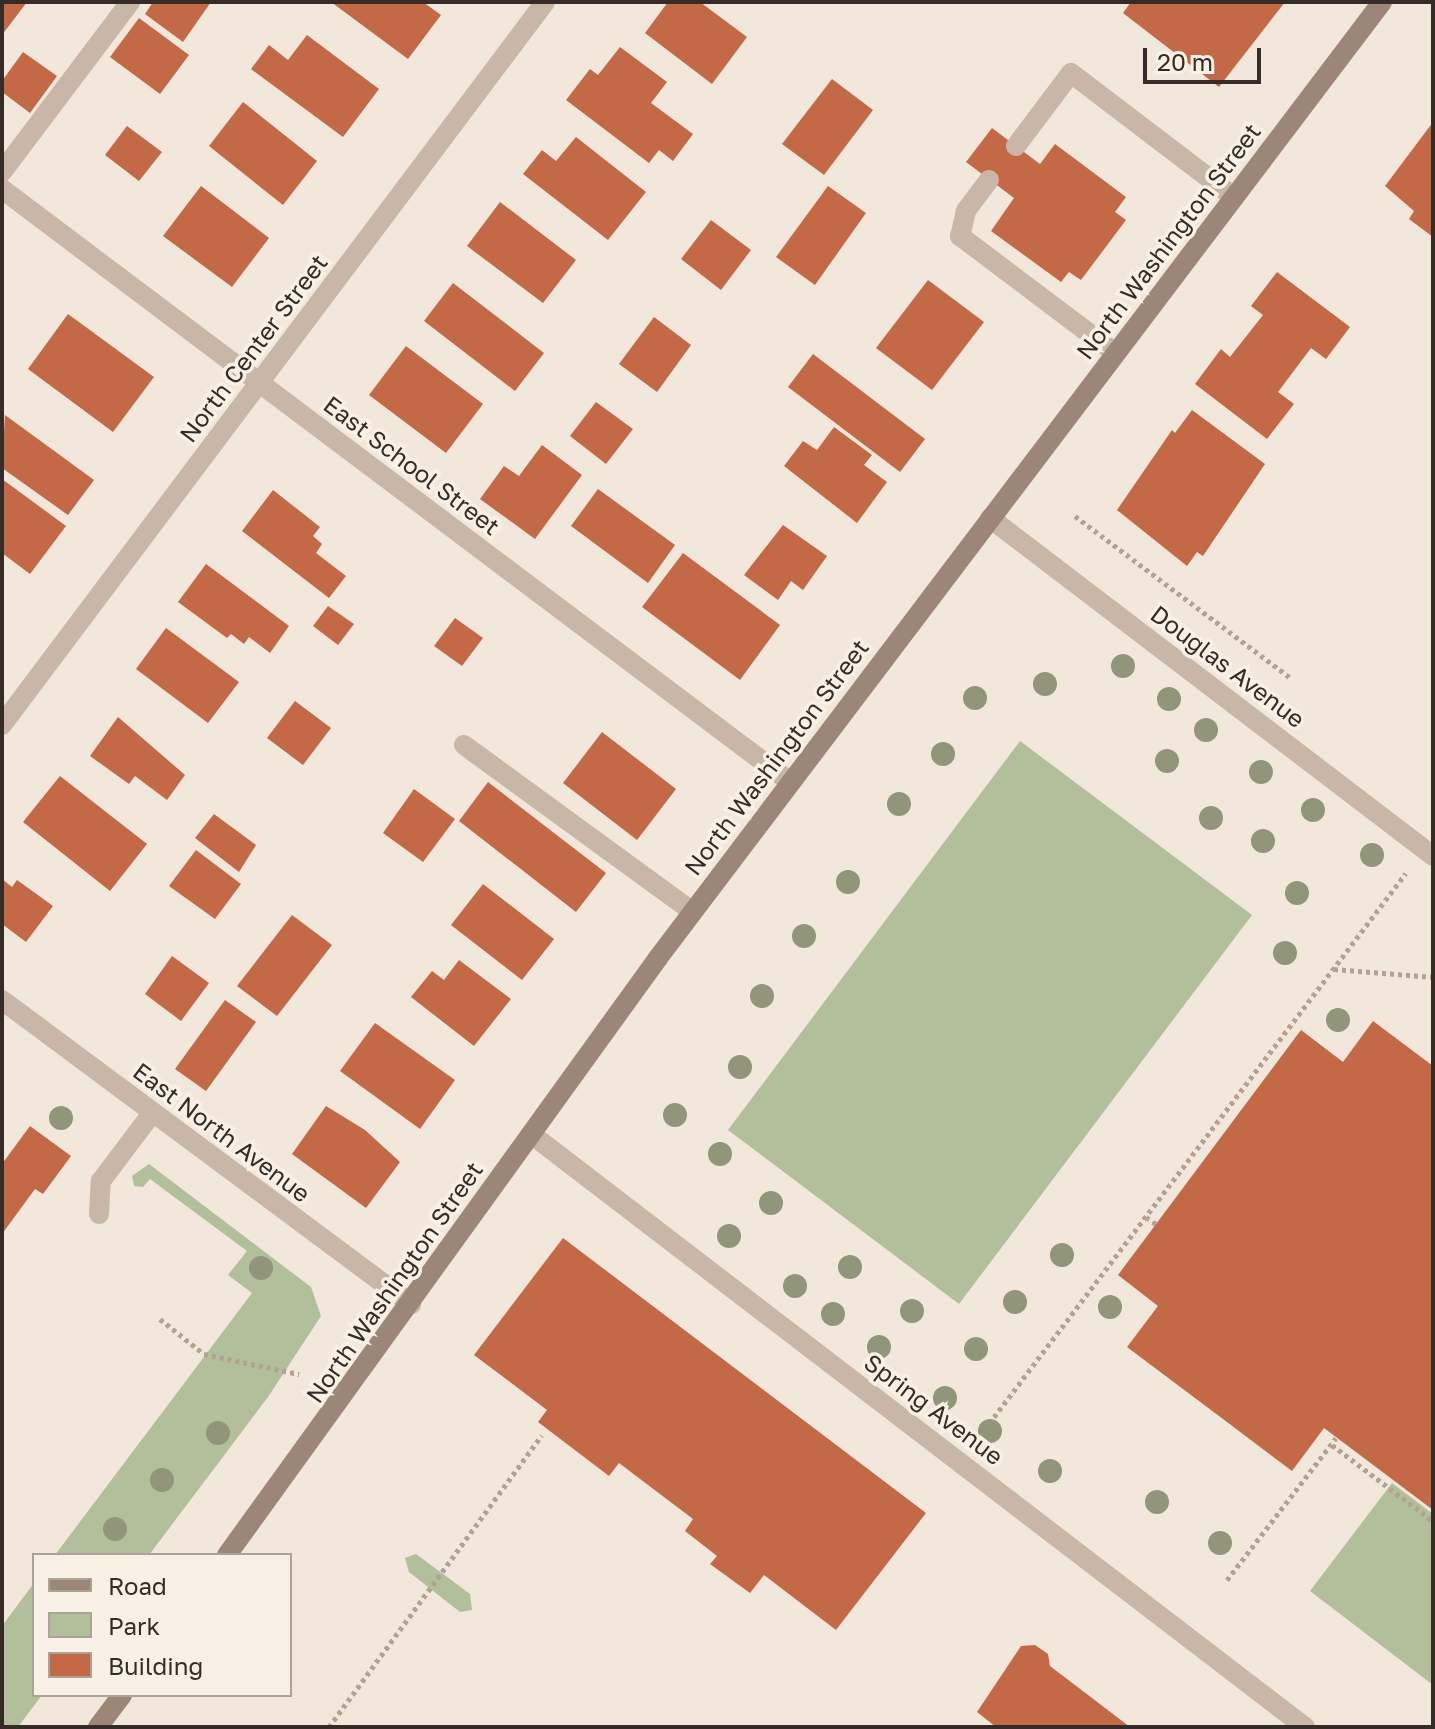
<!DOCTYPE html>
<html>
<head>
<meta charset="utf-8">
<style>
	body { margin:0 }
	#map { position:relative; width:1435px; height:1729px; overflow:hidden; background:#f1e7da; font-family:"Golos Text",sans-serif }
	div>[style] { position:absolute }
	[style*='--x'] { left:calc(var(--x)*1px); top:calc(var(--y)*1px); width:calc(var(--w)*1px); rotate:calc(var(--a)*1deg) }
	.green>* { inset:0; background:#b2bf9b }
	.building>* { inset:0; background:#c36946 }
	.path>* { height:5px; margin-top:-2.5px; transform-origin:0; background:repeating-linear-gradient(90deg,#b4a191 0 4px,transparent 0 8px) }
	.lane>* { height:20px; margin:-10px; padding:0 10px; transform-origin:10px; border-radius:10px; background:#c8b7a7 }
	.street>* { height:20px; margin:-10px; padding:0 10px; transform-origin:10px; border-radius:10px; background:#c8b7a7 }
	.secondary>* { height:20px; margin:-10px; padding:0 10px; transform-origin:10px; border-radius:10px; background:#9c8678 }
	.trees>* { width:24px; height:24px; margin:-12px; border-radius:50%; background:#91957a }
	span { translate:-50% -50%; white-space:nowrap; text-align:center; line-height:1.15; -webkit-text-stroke:7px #f9f1e6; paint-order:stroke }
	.street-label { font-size:24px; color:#352c27 }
	.frame { position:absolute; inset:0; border:4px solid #352c27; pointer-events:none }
	.legend { position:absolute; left:32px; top:1553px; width:260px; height:144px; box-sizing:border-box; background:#f9f1e6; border:2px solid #aba29a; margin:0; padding:10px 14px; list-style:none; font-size:24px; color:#352c27 }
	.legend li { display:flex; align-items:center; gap:16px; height:40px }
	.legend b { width:40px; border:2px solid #aba29a }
	.scale { position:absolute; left:1143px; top:48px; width:118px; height:36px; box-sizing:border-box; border:4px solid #352c27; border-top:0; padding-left:10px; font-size:24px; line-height:28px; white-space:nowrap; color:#352c27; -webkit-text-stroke:6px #f9f1e6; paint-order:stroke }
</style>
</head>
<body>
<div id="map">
	<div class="green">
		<div style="clip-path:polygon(1020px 741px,1252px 915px,959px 1304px,728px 1130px)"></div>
		<div style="clip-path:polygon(149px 1164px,311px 1287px,321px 1316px,268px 1397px,149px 1555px,55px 1555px,252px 1293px,228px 1275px,247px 1251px,150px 1179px,143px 1187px,134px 1186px,132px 1176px)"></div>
		<div style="clip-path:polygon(1392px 1483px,1433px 1514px,1433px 1685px,1310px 1591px)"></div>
		<div style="clip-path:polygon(416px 1554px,470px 1594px,472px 1610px,460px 1612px,409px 1572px,405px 1558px)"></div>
		<div style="clip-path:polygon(34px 1583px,34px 1695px,42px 1695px,18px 1727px,2px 1727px,2px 1626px)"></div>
	</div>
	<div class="building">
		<div style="clip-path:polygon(2px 2px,27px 2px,2px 35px)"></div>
		<div style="clip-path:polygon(153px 2px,211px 2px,183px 42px,145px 14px)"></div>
		<div style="clip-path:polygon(331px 2px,423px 2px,441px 15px,408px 59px)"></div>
		<div style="clip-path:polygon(668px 2px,700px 2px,747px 37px,712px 84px,645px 33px)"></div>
		<div style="clip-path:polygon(1131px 2px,1285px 2px,1219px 87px,1123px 13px)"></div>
		<div style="clip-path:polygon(139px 18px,189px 55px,160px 94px,110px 57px)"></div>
		<div style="clip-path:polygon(307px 35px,379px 89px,343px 137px,251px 69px,269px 45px,288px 60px)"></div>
		<div style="clip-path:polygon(620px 47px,667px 82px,651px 103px,693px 134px,673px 161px,659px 150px,649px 163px,566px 100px,590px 69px,598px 75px)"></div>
		<div style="clip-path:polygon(23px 52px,57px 76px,30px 113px,2px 92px,2px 81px)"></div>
		<div style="clip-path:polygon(832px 79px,873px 110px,824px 175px,782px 144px)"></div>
		<div style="clip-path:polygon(243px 102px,317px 161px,283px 205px,209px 146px)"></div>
		<div style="clip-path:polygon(1433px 122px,1433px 237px,1409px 219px,1414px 211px,1385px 186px)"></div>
		<div style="clip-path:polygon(127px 126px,162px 152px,139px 181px,105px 155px)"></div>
		<div style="clip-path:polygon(992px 128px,1040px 164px,1055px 144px,1126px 197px,1115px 212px,1126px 220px,1081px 280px,1069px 272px,1061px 282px,991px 231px,1014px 198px,966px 162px)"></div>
		<div style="clip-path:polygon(576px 137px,646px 192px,608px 240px,523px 174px,542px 150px,556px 161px)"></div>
		<div style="clip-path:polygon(201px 186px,269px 238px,232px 287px,163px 236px)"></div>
		<div style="clip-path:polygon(828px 186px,866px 213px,815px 285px,776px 257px)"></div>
		<div style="clip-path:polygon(500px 202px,576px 260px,543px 303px,467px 246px)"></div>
		<div style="clip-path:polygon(711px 220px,751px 250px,721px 290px,681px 259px)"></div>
		<div style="clip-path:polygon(1277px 272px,1350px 327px,1326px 359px,1311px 348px,1278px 392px,1294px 404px,1267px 439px,1195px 384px,1221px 349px,1230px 357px,1263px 315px,1251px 306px)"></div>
		<div style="clip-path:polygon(928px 280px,984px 322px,932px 390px,876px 348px)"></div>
		<div style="clip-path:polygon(453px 283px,544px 353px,515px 391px,424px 321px)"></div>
		<div style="clip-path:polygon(68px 314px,154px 377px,113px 432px,28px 369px)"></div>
		<div style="clip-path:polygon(654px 317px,691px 345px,657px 392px,619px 364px)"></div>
		<div style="clip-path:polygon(406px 346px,483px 404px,446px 453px,369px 395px)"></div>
		<div style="clip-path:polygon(813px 354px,925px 439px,900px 472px,788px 387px)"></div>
		<div style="clip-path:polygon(596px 402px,633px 429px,606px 464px,570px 436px)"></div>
		<div style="clip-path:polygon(1192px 410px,1265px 464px,1203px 556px,1197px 552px,1187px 566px,1117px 510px,1172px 430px,1175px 433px)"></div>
		<div style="clip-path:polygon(5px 415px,94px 480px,68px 515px,2px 468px)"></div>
		<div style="clip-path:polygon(834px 427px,872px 455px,864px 465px,887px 482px,857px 523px,784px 466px,803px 441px,817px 450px)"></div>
		<div style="clip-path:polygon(542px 445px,582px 475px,535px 539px,480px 499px,504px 466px,519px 476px)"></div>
		<div style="clip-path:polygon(2px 479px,66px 526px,30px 574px,2px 553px)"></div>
		<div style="clip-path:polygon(598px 489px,675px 545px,648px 583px,571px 526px)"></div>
		<div style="clip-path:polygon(273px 490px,320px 527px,313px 536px,322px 544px,316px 553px,346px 576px,329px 598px,242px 531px)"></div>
		<div style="clip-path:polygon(783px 525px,827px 556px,803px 590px,791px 581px,778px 600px,744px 575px)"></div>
		<div style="clip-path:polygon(683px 553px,780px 625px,740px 680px,642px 607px)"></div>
		<div style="clip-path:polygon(206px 564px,289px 626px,270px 653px,249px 637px,244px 644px,231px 634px,227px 638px,178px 602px)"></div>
		<div style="clip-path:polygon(328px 606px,354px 624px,338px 645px,313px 626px)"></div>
		<div style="clip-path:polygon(455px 618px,483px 638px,462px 666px,434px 646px)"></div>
		<div style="clip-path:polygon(166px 628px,239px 682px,208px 723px,136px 669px)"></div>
		<div style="clip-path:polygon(295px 701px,331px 728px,303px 765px,267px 738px)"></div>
		<div style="clip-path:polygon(118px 717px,185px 775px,167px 800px,135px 776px,129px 784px,90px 756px)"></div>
		<div style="clip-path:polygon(602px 732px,676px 789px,637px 840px,563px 783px)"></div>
		<div style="clip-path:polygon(60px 776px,147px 844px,110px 891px,23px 822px)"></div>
		<div style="clip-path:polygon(488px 782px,606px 873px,576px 912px,459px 821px)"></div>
		<div style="clip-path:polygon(414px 789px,455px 819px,423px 862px,383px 833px)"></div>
		<div style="clip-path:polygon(214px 814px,256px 845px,239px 872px,195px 838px)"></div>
		<div style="clip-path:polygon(196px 850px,241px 884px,215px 919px,169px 886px)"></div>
		<div style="clip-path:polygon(2px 879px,12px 887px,17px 880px,53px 906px,26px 942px,2px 924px)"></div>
		<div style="clip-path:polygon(483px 884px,554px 939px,522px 980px,451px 925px)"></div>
		<div style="clip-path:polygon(292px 915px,332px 945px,277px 1016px,237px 986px)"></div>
		<div style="clip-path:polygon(172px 956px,209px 983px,181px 1021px,145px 994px)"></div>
		<div style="clip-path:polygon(459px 960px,511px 999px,474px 1046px,411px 997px,432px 971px,444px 980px)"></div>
		<div style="clip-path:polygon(225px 1000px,256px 1022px,206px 1091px,175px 1069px)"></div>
		<div style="clip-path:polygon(1373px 1021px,1433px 1066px,1433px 1510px,1324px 1428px,1292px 1471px,1231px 1425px,1127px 1347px,1158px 1306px,1118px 1275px,1301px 1030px,1343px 1062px)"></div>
		<div style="clip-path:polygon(375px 1023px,455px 1080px,420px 1129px,340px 1071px)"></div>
		<div style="clip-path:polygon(326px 1106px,365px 1130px,400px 1162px,366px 1208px,292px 1154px)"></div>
		<div style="clip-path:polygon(30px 1126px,71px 1156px,43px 1194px,35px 1189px,2px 1234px,2px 1164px)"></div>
		<div style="clip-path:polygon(563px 1238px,926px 1513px,836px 1630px,764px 1575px,750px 1593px,710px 1564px,717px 1556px,685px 1531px,693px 1519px,619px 1463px,609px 1476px,538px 1422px,547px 1410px,474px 1355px)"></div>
		<div style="clip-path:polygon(1035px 1645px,1048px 1654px,1050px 1666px,1130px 1727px,996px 1727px,977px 1712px,1021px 1646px)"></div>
	</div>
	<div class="path">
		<div style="--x:1075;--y:516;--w:271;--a:36.9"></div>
		<div style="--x:1334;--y:969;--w:99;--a:4.6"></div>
		<div style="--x:1146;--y:1217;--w:12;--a:35"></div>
		<div style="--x:160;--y:1319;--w:56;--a:38.5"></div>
		<div style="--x:204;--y:1354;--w:97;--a:11.9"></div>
		<div style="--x:994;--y:1417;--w:682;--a:-52.86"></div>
		<div style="--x:1332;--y:1445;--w:126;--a:37"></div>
		<div style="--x:1227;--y:1580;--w:179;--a:-52.5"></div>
		<div style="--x:329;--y:1727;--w:361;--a:-53.9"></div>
	</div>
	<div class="lane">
		<div style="--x:1016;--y:146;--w:91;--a:-53"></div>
		<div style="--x:1071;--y:73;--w:205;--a:37.3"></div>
		<div style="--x:2;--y:172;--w:213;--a:-53"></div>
		<div style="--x:989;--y:180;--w:39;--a:127"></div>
		<div style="--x:966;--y:211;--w:26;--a:103"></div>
		<div style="--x:960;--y:236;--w:194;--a:37"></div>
		<div style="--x:464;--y:745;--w:283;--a:36.1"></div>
		<div style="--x:99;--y:1214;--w:33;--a:-87"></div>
		<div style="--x:101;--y:1181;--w:86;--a:-53"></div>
	</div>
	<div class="street">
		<div style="--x:2;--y:189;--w:986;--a:36.96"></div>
		<div style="--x:990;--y:518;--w:557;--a:37.34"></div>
		<div style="--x:2;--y:725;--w:904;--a:-53.09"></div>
		<div style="--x:2;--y:1000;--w:510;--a:36.62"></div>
		<div style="--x:531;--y:1134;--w:975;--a:37.46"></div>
	</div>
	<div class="secondary">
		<div style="--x:227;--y:1555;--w:736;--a:-54.17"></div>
		<div style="--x:658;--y:958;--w:1199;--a:-52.86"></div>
		<div style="--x:98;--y:1727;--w:40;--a:-53"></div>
	</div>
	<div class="trees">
		<div style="left:1123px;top:666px"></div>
		<div style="left:1045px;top:684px"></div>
		<div style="left:975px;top:698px"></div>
		<div style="left:1169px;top:699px"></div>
		<div style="left:1206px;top:730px"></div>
		<div style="left:943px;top:754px"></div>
		<div style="left:1167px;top:761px"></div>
		<div style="left:1261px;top:772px"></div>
		<div style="left:899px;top:804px"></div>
		<div style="left:1313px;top:810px"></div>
		<div style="left:1211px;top:818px"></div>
		<div style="left:1263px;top:841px"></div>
		<div style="left:1372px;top:855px"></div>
		<div style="left:848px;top:882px"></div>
		<div style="left:1297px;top:893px"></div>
		<div style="left:804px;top:936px"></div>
		<div style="left:1285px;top:953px"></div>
		<div style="left:762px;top:996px"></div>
		<div style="left:1338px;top:1020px"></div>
		<div style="left:740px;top:1067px"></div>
		<div style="left:675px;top:1115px"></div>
		<div style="left:61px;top:1118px"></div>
		<div style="left:720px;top:1154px"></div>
		<div style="left:771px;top:1203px"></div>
		<div style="left:729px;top:1236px"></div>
		<div style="left:1062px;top:1255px"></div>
		<div style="left:850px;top:1267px"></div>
		<div style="left:261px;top:1268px"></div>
		<div style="left:795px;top:1286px"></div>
		<div style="left:1015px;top:1302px"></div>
		<div style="left:1110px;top:1307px"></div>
		<div style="left:912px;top:1311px"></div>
		<div style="left:833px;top:1314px"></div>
		<div style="left:879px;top:1347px"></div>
		<div style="left:976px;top:1349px"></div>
		<div style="left:945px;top:1398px"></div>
		<div style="left:990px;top:1431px"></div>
		<div style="left:218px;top:1433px"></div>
		<div style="left:1050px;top:1471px"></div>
		<div style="left:162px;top:1480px"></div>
		<div style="left:1157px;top:1502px"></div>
		<div style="left:115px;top:1529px"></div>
		<div style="left:1220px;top:1543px"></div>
	</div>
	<div class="street-label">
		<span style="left:1168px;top:241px;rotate:-53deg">North Washington Street</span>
		<span style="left:253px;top:348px;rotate:-53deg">North Center Street</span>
		<span style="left:412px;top:465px;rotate:37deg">East School Street</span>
		<span style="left:1228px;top:666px;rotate:37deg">Douglas Avenue</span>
		<span style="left:776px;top:757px;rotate:-53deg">North Washington Street</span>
		<span style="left:222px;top:1132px;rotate:37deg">East North Avenue</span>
		<span style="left:394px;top:1282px;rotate:-55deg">North Washington Street</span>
		<span style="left:934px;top:1409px;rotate:37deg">Spring Avenue</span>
	</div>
	<div class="frame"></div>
	<ul class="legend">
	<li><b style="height:10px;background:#9c8678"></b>Road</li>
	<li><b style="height:22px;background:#b2bf9b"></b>Park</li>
	<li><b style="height:22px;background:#c36946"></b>Building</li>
	</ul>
	<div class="scale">20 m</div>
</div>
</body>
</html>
